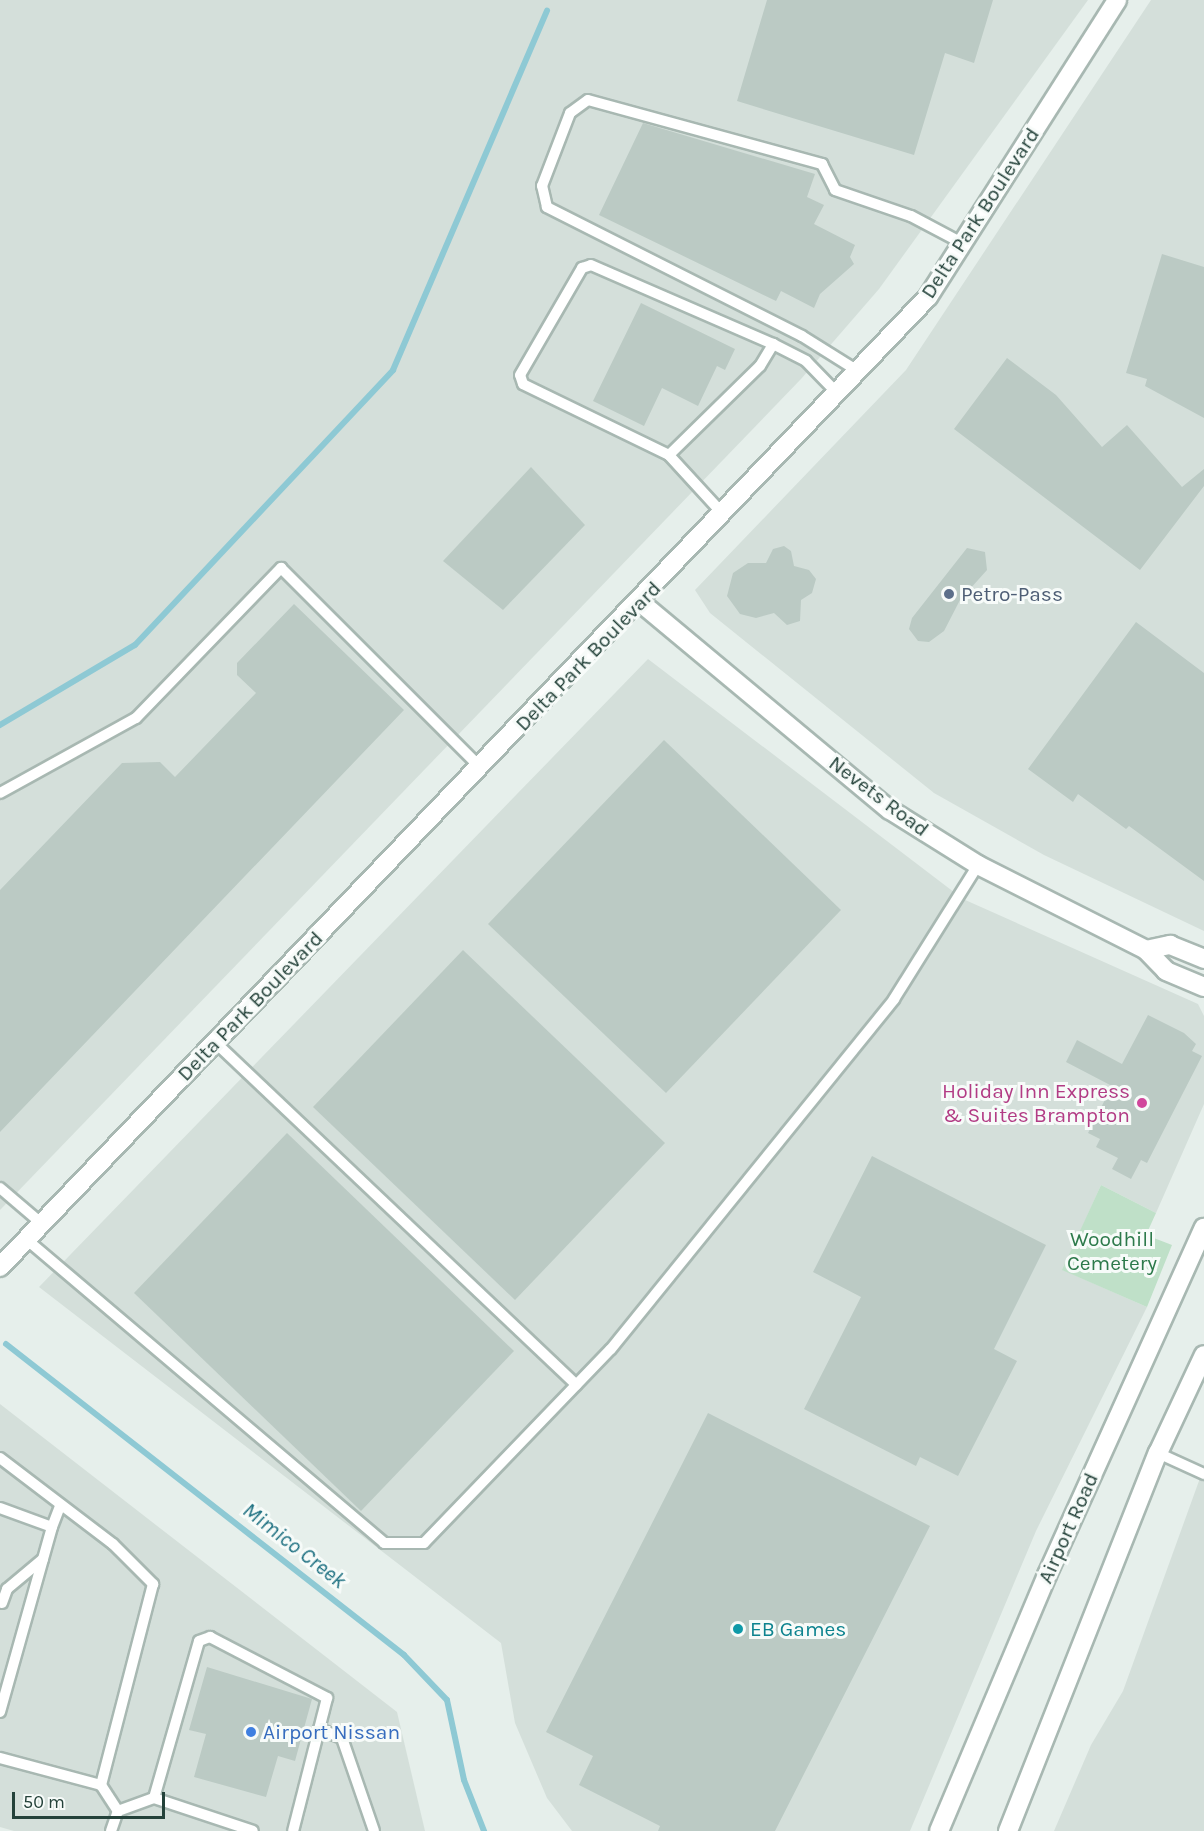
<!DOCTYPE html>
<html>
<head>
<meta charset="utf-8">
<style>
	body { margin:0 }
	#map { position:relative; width:1204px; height:1831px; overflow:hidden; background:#e6efeb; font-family:Karla,sans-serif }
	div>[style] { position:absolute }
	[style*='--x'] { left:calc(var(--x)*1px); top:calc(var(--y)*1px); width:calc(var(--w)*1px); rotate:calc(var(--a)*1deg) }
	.built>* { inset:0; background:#d4dfda }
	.green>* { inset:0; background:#bfe0c8 }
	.stream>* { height:6px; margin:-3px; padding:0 3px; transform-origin:3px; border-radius:3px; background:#8ec9d4 }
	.building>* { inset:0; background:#bbcac4 }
	.roads { filter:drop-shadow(2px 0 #a8b8b2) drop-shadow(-2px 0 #a8b8b2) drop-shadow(0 2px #a8b8b2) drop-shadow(0 -2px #a8b8b2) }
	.lane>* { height:10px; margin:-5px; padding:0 5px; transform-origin:5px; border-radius:5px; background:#fff }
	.street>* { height:18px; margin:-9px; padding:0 9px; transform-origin:9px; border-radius:9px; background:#fff }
	.secondary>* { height:18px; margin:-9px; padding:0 9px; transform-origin:9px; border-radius:9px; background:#fff }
	.dots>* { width:16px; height:16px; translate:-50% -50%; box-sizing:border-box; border:3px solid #f7fbf9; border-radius:50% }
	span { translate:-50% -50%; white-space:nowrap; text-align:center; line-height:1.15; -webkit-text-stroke:6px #f7fbf9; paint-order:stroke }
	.street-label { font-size:21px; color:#24423a }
	.service-label { font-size:21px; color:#4e5e75 }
	.left { translate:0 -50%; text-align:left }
	.hotel-label { font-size:21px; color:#b23c85 }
	.right { translate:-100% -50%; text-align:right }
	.park-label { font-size:21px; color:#2d7a4b }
	.culture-label { font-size:21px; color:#0d838f }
	.shop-label { font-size:21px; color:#366cbe }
	.water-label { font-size:22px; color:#1c6f80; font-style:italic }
	.scale { position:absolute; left:12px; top:1792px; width:153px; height:27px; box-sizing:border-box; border:3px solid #24423a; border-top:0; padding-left:8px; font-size:18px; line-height:21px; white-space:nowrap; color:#24423a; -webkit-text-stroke:4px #f7fbf9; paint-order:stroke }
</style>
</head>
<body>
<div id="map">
	<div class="built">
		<div style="clip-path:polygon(0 0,1088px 0,879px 289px,801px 379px,0 1210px)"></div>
		<div style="clip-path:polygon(1151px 0,1204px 0,1204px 931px,1044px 855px,934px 793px,710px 613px,695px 590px,906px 370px)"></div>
		<div style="clip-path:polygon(648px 659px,963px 899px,1198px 1004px,1204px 1016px,1204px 1104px,1156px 1213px,1101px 1185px,1063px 1270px,1147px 1307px,1036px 1531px,910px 1831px,572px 1831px,547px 1798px,515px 1723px,501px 1643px,39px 1287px)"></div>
		<div style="clip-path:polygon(0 1404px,397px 1712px,425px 1831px,14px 1831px,0 1827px)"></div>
		<div style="clip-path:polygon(1204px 1467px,1204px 1831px,1054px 1831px,1091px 1745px,1123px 1691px)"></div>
	</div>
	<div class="green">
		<div style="clip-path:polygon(1101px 1185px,1156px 1213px,1146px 1235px,1172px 1245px,1147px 1307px,1062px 1270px)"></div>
	</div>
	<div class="stream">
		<div style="--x:0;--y:725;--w:157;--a:-30.7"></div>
		<div style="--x:135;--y:645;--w:377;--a:-46.8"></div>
		<div style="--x:393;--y:370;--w:391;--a:-66.8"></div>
		<div style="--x:6;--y:1344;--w:505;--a:38"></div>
		<div style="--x:404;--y:1655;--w:62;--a:46.3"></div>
		<div style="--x:447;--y:1700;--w:82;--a:78"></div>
		<div style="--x:464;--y:1780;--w:55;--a:68.6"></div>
	</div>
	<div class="building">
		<div style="clip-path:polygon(767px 0,993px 0,974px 63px,945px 53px,914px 155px,737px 101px)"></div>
		<div style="clip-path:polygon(643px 123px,815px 174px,807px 197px,824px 205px,814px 224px,855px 245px,850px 257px,854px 264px,820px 294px,814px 308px,781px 291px,776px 301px,599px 215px)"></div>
		<div style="clip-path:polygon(1162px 254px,1204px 267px,1204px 418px,1145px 386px,1147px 379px,1126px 373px)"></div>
		<div style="clip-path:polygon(641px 303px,735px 349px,725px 370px,717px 366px,698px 406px,662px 388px,644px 426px,593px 401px)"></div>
		<div style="clip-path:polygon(1007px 358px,1056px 395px,1102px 447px,1127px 425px,1182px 487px,1204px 469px,1204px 486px,1140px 570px,954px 429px)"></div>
		<div style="clip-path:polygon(531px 467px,585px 525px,503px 610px,443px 561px)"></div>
		<div style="clip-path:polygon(784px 546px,791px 551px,794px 566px,809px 570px,816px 579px,812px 593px,801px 600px,800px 621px,787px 625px,774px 613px,756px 618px,740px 614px,727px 596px,733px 573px,748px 563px,766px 563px,773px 549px)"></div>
		<div style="clip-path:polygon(967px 548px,985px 552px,987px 570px,960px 600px,944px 631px,929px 642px,918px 641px,909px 629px,912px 618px)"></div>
		<div style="clip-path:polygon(294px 604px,404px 710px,0 1132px,0 890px,122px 763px,160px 762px,175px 777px,256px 693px,237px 675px,237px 663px)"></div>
		<div style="clip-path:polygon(1136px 622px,1204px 673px,1204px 881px,1129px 826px,1126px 829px,1078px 794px,1073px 802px,1028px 769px)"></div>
		<div style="clip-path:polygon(664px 740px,841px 910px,666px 1093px,488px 924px)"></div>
		<div style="clip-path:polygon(463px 950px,665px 1143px,515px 1300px,313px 1107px)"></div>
		<div style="clip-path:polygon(1148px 1015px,1184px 1033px,1196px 1044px,1192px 1051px,1202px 1056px,1147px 1163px,1141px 1160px,1131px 1179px,1112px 1169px,1118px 1158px,1096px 1147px,1100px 1139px,1088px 1133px,1112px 1086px,1066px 1062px,1077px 1040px,1122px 1064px)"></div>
		<div style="clip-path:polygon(287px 1133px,514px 1351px,361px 1511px,134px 1293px)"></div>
		<div style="clip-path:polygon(872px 1156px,1046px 1245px,994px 1349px,1017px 1361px,958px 1476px,920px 1457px,916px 1466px,804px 1409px,861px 1297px,813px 1272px)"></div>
		<div style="clip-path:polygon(708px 1413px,930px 1526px,775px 1831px,658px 1831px,660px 1826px,579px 1785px,593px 1756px,546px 1732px)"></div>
		<div style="clip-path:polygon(207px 1667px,312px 1699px,295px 1761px,278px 1756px,266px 1797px,194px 1777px,206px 1734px,189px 1730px)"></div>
	</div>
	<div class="roads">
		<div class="lane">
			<div style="--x:858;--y:371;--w:66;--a:-148"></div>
			<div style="--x:802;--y:336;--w:286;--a:-153.2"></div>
			<div style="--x:547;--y:207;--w:22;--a:-103"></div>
			<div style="--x:542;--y:186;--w:78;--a:-69"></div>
			<div style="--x:570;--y:113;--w:22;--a:-36"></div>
			<div style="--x:588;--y:100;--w:243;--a:15.3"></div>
			<div style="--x:822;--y:164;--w:29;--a:63"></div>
			<div style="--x:835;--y:190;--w:80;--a:18.9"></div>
			<div style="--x:911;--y:216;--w:58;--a:27.9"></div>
			<div style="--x:669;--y:455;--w:127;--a:-44.4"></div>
			<div style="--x:760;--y:366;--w:26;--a:-59"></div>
			<div style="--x:723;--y:514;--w:80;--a:-132.5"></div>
			<div style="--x:669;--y:455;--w:162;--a:-154.1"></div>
			<div style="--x:523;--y:384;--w:9;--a:-108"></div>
			<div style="--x:520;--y:375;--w:124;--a:-59.9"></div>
			<div style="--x:582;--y:268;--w:9;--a:-18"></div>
			<div style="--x:591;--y:265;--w:198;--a:23.5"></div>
			<div style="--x:773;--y:344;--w:37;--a:27"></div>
			<div style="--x:806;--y:361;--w:45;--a:45.9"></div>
			<div style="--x:0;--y:793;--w:155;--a:-28.9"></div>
			<div style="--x:136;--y:718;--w:209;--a:-46"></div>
			<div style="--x:281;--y:568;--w:283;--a:45"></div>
			<div style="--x:215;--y:1042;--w:498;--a:43.5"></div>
			<div style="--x:0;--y:1188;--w:54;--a:40.5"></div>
			<div style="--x:26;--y:1239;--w:470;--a:40.3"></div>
			<div style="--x:384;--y:1543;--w:40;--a:0"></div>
			<div style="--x:424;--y:1543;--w:269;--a:-46.1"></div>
			<div style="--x:611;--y:1349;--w:450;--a:-51"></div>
			<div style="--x:894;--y:999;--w:158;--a:-57.9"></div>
			<div style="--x:1158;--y:1453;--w:51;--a:24.5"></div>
			<div style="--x:0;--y:1458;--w:142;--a:37.3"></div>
			<div style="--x:113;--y:1544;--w:57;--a:45"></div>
			<div style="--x:153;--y:1584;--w:208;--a:104.5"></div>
			<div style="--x:101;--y:1785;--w:105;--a:-165"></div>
			<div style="--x:0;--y:1508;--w:55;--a:20.1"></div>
			<div style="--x:52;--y:1527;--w:22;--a:-69"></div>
			<div style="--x:2;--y:1603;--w:15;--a:-70"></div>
			<div style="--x:7;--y:1589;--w:47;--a:-39.8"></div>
			<div style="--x:0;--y:1712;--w:192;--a:-74.3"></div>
			<div style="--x:319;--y:1729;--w:25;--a:21"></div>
			<div style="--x:342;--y:1738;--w:98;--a:71"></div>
			<div style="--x:101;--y:1785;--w:31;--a:57"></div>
			<div style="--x:154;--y:1798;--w:163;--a:-74"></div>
			<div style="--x:199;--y:1641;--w:12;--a:-20"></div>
			<div style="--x:210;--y:1637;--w:132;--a:27.5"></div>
			<div style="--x:327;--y:1698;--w:137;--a:104.3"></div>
			<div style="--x:111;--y:1831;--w:21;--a:-71"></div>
			<div style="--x:118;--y:1811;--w:38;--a:-20"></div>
			<div style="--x:154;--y:1798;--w:104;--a:18.4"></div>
		</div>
		<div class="street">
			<div style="--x:640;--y:602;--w:325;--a:39.8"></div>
			<div style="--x:890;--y:810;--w:104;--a:32"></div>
			<div style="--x:978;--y:865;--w:188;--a:26.8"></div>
			<div style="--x:1146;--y:950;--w:29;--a:46"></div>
			<div style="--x:1166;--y:971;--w:41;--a:22.8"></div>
			<div style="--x:1146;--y:950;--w:25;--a:-12"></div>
			<div style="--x:1170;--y:945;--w:37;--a:22"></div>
			<div style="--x:0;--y:1267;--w:1342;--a:-46.27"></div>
			<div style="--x:928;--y:297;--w:352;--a:-57.5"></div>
		</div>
		<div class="secondary">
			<div style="--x:1203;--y:958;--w:1;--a:0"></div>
			<div style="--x:939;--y:1831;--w:278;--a:-67.1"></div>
			<div style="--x:1047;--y:1575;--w:381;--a:-65.7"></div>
			<div style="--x:1008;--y:1831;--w:407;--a:-68.4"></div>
			<div style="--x:1158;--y:1453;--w:108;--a:-64.9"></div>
		</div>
	</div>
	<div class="dots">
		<div style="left:949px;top:594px;background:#5c6f8a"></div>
		<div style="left:1142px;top:1103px;background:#d1479c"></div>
		<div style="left:738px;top:1629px;background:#0f9aa8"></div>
		<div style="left:251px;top:1732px;background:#3f7fe0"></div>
	</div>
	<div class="street-label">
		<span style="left:980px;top:213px;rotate:-57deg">Delta Park Boulevard</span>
		<span style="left:588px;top:656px;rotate:-46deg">Delta Park Boulevard</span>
		<span style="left:879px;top:796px;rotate:37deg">Nevets Road</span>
		<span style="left:250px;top:1006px;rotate:-46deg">Delta Park Boulevard</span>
		<span style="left:1068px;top:1528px;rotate:-66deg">Airport Road</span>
	</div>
	<div class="service-label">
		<span class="left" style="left:961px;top:594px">Petro-Pass</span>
	</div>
	<div class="hotel-label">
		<span class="right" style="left:1130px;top:1103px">Holiday Inn Express<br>&amp; Suites Brampton</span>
	</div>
	<div class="park-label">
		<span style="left:1112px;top:1251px">Woodhill<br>Cemetery</span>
	</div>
	<div class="culture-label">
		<span class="left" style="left:750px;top:1629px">EB Games</span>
	</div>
	<div class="shop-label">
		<span class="left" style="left:263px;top:1732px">Airport Nissan</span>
	</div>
	<div class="water-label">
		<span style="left:294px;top:1546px;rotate:38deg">Mimico Creek</span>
	</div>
	<div class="scale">50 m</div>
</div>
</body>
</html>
